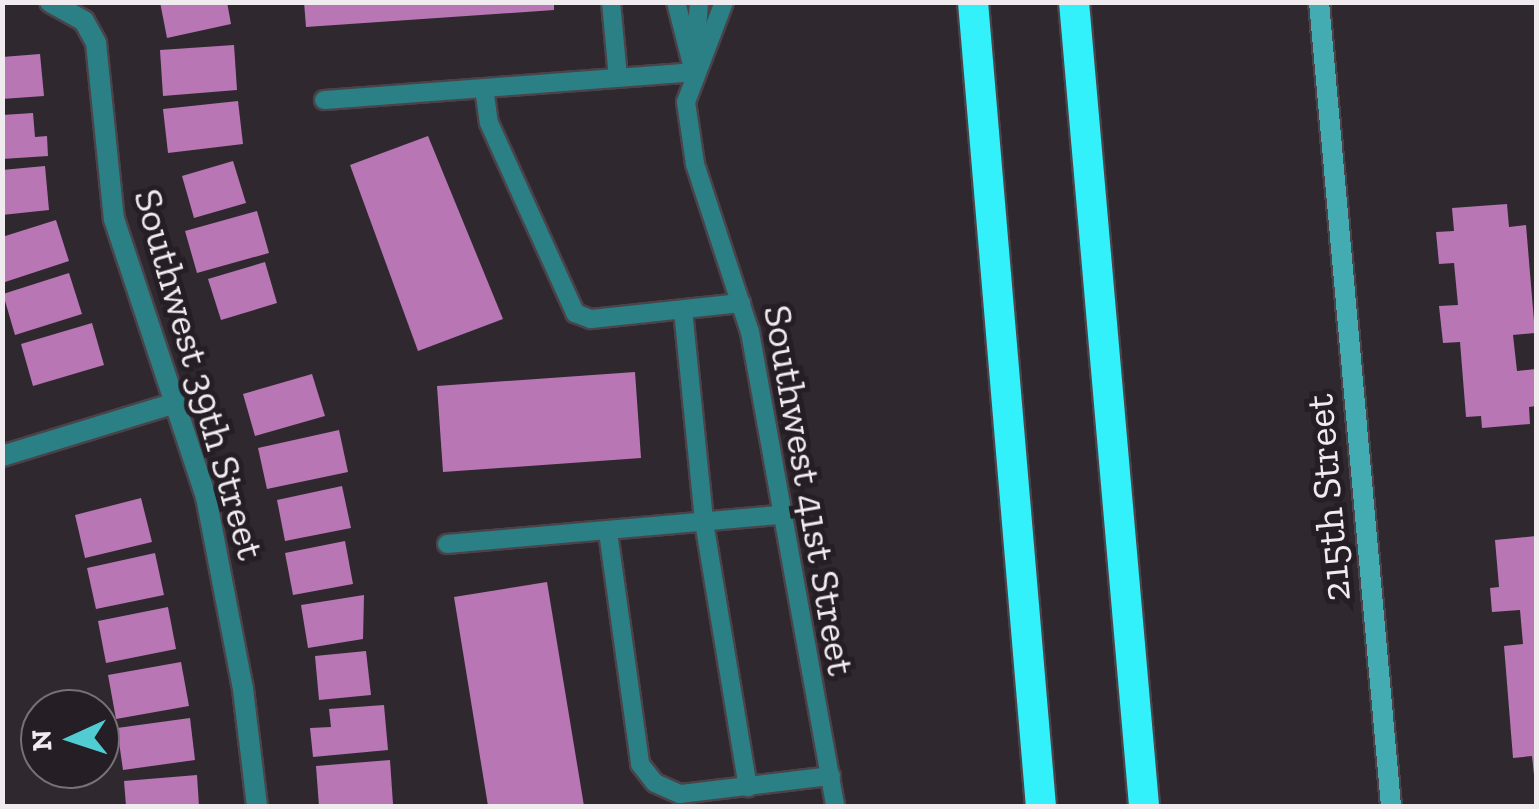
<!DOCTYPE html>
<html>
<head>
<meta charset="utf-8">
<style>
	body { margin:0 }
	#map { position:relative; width:1539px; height:809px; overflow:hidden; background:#2f282f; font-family:"Zilla Slab",serif }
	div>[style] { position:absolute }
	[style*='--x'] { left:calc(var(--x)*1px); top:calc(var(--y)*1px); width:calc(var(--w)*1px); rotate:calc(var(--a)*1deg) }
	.building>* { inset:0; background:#b876b4 }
	.roads { filter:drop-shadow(2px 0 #4a434a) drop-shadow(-2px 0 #4a434a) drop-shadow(0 2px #4a434a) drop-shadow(0 -2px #4a434a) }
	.lane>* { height:18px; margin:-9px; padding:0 9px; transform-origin:9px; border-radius:9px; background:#2b8085 }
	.street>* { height:20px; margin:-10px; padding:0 10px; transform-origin:10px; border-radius:10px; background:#2b8085 }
	.secondary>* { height:20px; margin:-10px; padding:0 10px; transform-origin:10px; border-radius:10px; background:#42acb2 }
	.highway>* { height:30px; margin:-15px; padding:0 15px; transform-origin:15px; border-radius:15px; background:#32f1fb }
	span { translate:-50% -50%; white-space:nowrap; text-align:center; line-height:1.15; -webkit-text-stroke:10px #261e25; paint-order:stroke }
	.street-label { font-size:40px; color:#f0ebef }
	.frame { position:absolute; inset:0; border:5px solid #f0ebef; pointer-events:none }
	.north { position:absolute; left:20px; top:689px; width:100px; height:100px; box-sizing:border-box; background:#261e25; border:2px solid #777076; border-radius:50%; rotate:267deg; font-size:28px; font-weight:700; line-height:40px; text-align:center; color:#f0ebef }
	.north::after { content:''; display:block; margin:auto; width:35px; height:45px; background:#51ccd3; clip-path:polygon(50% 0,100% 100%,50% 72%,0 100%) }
</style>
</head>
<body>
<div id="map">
	<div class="building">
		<div style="clip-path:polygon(160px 2px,227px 2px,231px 24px,167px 38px)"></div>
		<div style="clip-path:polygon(304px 2px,554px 2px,554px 10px,306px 27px)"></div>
		<div style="clip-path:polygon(234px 45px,237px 90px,163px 96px,160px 50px)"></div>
		<div style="clip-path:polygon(40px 54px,44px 96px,2px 99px,2px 57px)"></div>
		<div style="clip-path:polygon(238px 101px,243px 144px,168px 153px,163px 109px)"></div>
		<div style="clip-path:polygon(33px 113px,35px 137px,47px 136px,48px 156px,2px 159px,2px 115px)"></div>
		<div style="clip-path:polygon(428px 136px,503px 319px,418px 351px,350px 165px)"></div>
		<div style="clip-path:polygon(233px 161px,246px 203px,194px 218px,182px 176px)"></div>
		<div style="clip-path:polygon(45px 166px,49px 210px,2px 215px,2px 170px)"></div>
		<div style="clip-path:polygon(1507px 204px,1509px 227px,1526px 225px,1535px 333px,1513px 335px,1517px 371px,1536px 369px,1536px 406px,1529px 407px,1530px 424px,1482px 428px,1481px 416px,1466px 417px,1460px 342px,1443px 343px,1439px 306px,1458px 305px,1454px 263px,1439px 264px,1436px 232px,1454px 231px,1452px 208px)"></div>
		<div style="clip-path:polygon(257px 211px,269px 253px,197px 273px,185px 231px)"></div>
		<div style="clip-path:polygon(56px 220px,69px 261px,2px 283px,2px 237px)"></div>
		<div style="clip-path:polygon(265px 262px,277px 303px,221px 320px,208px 279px)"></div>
		<div style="clip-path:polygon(69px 273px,82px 314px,15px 335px,3px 294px)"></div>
		<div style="clip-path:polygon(92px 323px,104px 365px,33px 386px,21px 344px)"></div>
		<div style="clip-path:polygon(635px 372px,641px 458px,443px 472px,437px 386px)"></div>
		<div style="clip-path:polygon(312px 374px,325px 416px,255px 436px,243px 394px)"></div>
		<div style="clip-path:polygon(339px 430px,348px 472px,267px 489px,258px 448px)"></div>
		<div style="clip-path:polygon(342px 486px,351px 528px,285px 541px,277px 500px)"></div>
		<div style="clip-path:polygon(141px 498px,152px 542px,85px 558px,75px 515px)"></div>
		<div style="clip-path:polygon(1536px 536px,1536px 774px,1534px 775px,1532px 756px,1513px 758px,1504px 646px,1523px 644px,1520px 610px,1492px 612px,1490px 588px,1499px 587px,1495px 540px)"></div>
		<div style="clip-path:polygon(345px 541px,353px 584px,293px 595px,285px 553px)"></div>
		<div style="clip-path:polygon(155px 553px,164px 595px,96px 609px,87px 568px)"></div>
		<div style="clip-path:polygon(547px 582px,584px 806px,488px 806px,454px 597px)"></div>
		<div style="clip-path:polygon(364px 595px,363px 639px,308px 648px,301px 605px)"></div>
		<div style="clip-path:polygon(168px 607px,176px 649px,106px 663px,98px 621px)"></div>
		<div style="clip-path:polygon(366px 651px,371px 695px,319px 700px,315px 656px)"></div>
		<div style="clip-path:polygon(181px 662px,189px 706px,116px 719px,108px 675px)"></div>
		<div style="clip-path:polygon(384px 705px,388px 750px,313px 757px,310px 728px,331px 727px,329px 709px)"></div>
		<div style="clip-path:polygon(190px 718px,195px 760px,123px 770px,117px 728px)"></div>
		<div style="clip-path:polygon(390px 760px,393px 804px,319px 806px,316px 766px)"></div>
		<div style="clip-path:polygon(197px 775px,199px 806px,126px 806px,124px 781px)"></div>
	</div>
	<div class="roads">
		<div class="lane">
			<div style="--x:611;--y:2;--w:76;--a:84.7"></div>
			<div style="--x:676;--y:2;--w:72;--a:75.6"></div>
			<div style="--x:724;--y:2;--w:107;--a:110.8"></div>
			<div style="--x:686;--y:102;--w:63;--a:81.7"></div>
			<div style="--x:695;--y:164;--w:177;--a:71.9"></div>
			<div style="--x:750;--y:332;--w:482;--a:79.8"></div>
			<div style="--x:695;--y:57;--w:55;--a:-85.8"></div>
			<div style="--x:484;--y:88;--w:35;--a:82"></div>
			<div style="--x:489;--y:123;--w:209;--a:65.6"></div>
			<div style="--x:575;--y:313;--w:17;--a:21"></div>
			<div style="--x:591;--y:319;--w:151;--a:-6.1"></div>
			<div style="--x:324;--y:100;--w:371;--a:-4.3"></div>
			<div style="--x:683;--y:310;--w:213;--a:84.3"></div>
			<div style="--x:704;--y:522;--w:269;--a:80.6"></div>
			<div style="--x:608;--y:532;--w:234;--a:82.1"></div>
			<div style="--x:640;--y:764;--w:24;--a:52"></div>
			<div style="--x:655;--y:783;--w:27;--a:24"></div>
			<div style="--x:680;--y:794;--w:152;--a:-6.8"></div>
			<div style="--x:447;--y:544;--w:335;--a:-5"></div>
		</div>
		<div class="street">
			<div style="--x:50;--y:2;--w:39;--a:29"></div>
			<div style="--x:84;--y:21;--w:25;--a:61"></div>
			<div style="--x:96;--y:43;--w:177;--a:84.2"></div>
			<div style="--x:114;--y:219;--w:293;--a:71.7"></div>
			<div style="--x:206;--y:497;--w:196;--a:79.1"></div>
			<div style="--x:243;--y:689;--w:118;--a:83.2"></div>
			<div style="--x:2;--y:456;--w:181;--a:-17"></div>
		</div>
		<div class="secondary">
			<div style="--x:1319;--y:2;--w:807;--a:84.88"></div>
		</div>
		<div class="highway">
			<div style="--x:973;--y:2;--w:807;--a:85.17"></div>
			<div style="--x:1074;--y:2;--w:807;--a:85.02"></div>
		</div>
	</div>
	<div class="street-label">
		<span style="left:200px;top:374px;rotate:74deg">Southwest 39th Street</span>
		<span style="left:810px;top:490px;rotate:80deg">Southwest 41st Street</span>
		<span style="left:1327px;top:498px;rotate:-95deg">215th Street</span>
	</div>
	<div class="frame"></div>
	<div class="north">N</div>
</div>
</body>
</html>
